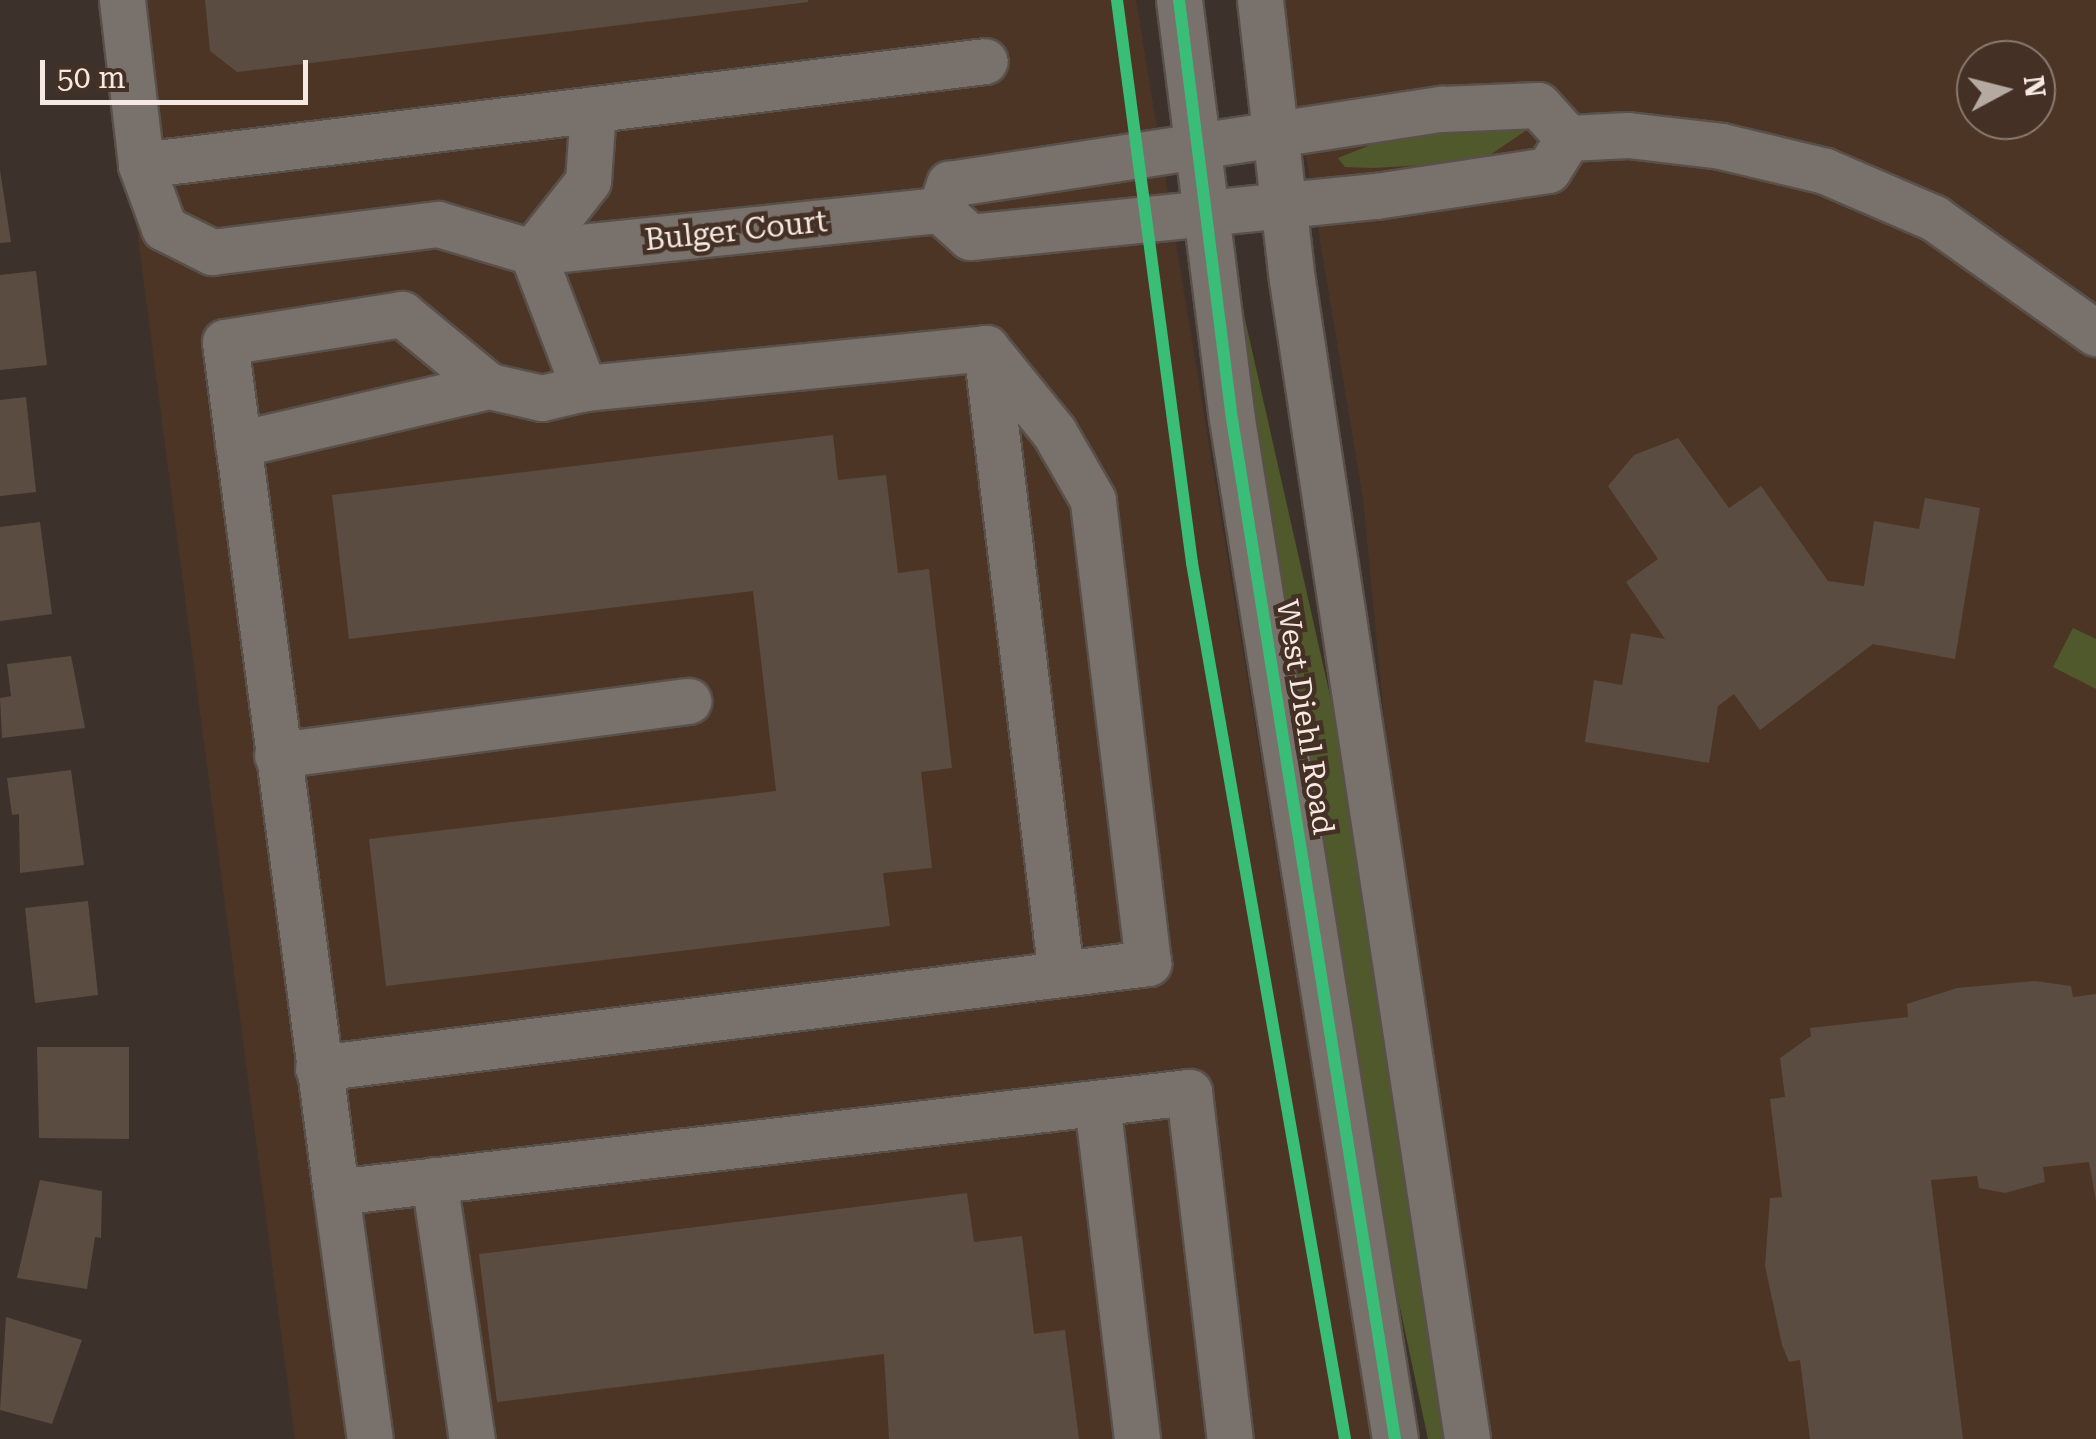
<!DOCTYPE html>
<html>
<head>
<meta charset="utf-8">
<style>
	body { margin:0 }
	#map { position:relative; width:2096px; height:1439px; overflow:hidden; background:#3d322b; font-family:"Roboto Serif",serif }
	div>[style] { position:absolute }
	[style*='--x'] { left:calc(var(--x)*1px); top:calc(var(--y)*1px); width:calc(var(--w)*1px); rotate:calc(var(--a)*1deg) }
	.built>* { inset:0; background:#4d3526 }
	.green>* { inset:0; background:#4f592b }
	.building>* { inset:0; background:#5a4c40 }
	.roads { filter:drop-shadow(2px 0 #59504a) drop-shadow(-2px 0 #59504a) drop-shadow(0 2px #59504a) drop-shadow(0 -2px #59504a) }
	.minor>* { height:45px; margin:-22.5px; padding:0 22.5px; transform-origin:22.5px; border-radius:22.5px; background:#79716c }
	.cycleway>* { height:12px; margin:-6px; padding:0 6px; transform-origin:6px; border-radius:6px; background:#3abd76 }
	span { translate:-50% -50%; white-space:nowrap; text-align:center; line-height:1.15; -webkit-text-stroke:9px #443024; paint-order:stroke }
	.street-label { font-size:30px; color:#f6e9e1 }
	.north { position:absolute; left:1956px; top:40px; width:100px; height:100px; box-sizing:border-box; background:#443024; border:2px solid #8b7a70; border-radius:50%; rotate:83deg; font-size:28px; font-weight:700; line-height:40px; text-align:center; color:#f6e9e1 }
	.north::after { content:''; display:block; margin:auto; width:35px; height:45px; background:#b5a9a1; clip-path:polygon(50% 0,100% 100%,50% 72%,0 100%) }
	.scale { position:absolute; left:40px; top:60px; width:268px; height:45px; box-sizing:border-box; border:5px solid #f6e9e1; border-top:0; padding-left:12px; font-size:30px; line-height:35px; white-space:nowrap; color:#f6e9e1; -webkit-text-stroke:8px #443024; paint-order:stroke }
</style>
</head>
<body>
<div id="map">
	<div class="built">
		<div style="clip-path:polygon(107px 0,1136px 0,1372px 1439px,295px 1439px)"></div>
		<div style="clip-path:polygon(evenodd,1280px 0,2096px 0,2096px 1439px,1485px 1439px,1393px 810px,1363px 498px,1280px 0,1976px 60px,2036px 60px,2036px 120px,1976px 120px,1976px 60px)"></div>
	</div>
	<div class="green">
		<div style="clip-path:polygon(1534px 125px,1490px 155px,1457px 163px,1374px 168px,1345px 167px,1338px 158px,1400px 133px)"></div>
		<div style="clip-path:polygon(1237px 284px,1357px 815px,1447px 1439px,1428px 1439px,1371px 1172px,1268px 539px)"></div>
		<div style="clip-path:polygon(2073px 628px,2096px 639px,2096px 689px,2053px 667px)"></div>
	</div>
	<div class="building">
		<div style="clip-path:polygon(205px 0,808px 0,808px 2px,237px 72px,210px 51px)"></div>
		<div style="clip-path:polygon(0 170px,11px 242px,0 243px)"></div>
		<div style="clip-path:polygon(36px 271px,47px 365px,0 370px,0 275px)"></div>
		<div style="clip-path:polygon(26px 397px,36px 492px,0 496px,0 400px)"></div>
		<div style="clip-path:polygon(833px 435px,838px 480px,886px 475px,898px 573px,929px 569px,952px 768px,921px 772px,932px 868px,883px 873px,890px 926px,386px 986px,369px 839px,776px 791px,753px 591px,349px 639px,332px 495px)"></div>
		<div style="clip-path:polygon(1678px 438px,1729px 508px,1761px 486px,1828px 581px,1864px 586px,1874px 521px,1919px 529px,1925px 498px,1980px 508px,1955px 659px,1873px 644px,1760px 730px,1734px 694px,1718px 706px,1709px 763px,1585px 742px,1594px 680px,1622px 685px,1631px 633px,1665px 639px,1626px 582px,1658px 559px,1608px 486px,1634px 455px)"></div>
		<div style="clip-path:polygon(40px 522px,52px 614px,0 621px,0 527px)"></div>
		<div style="clip-path:polygon(71px 656px,85px 728px,2px 738px,0 698px,11px 696px,7px 664px)"></div>
		<div style="clip-path:polygon(71px 770px,84px 865px,20px 873px,19px 814px,12px 815px,7px 778px)"></div>
		<div style="clip-path:polygon(88px 901px,98px 995px,35px 1003px,25px 908px)"></div>
		<div style="clip-path:polygon(2035px 981px,2071px 986px,2073px 997px,2096px 994px,2096px 1201px,2089px 1162px,2043px 1167px,2045px 1182px,2005px 1193px,1979px 1188px,1977px 1176px,1931px 1180px,1963px 1439px,1810px 1439px,1800px 1360px,1789px 1362px,1782px 1345px,1765px 1266px,1770px 1198px,1782px 1197px,1770px 1099px,1785px 1097px,1780px 1058px,1811px 1036px,1810px 1028px,1908px 1017px,1907px 1004px,1957px 988px)"></div>
		<div style="clip-path:polygon(37px 1047px,129px 1047px,129px 1139px,39px 1138px)"></div>
		<div style="clip-path:polygon(40px 1180px,102px 1191px,101px 1238px,95px 1237px,87px 1289px,17px 1278px)"></div>
		<div style="clip-path:polygon(967px 1193px,974px 1242px,1022px 1236px,1034px 1334px,1065px 1330px,1079px 1439px,889px 1439px,884px 1354px,497px 1402px,479px 1254px)"></div>
		<div style="clip-path:polygon(6px 1317px,82px 1340px,52px 1424px,0 1410px)"></div>
	</div>
	<div class="roads">
		<div class="minor">
			<div style="--x:122;--y:0;--w:166;--a:83.4"></div>
			<div style="--x:141;--y:165;--w:67;--a:69.9"></div>
			<div style="--x:164;--y:228;--w:54;--a:26.6"></div>
			<div style="--x:212;--y:252;--w:228;--a:-7.1"></div>
			<div style="--x:438;--y:224;--w:98;--a:16.6"></div>
			<div style="--x:532;--y:252;--w:410;--a:-5.9"></div>
			<div style="--x:940;--y:210;--w:40;--a:42"></div>
			<div style="--x:970;--y:237;--w:408;--a:-5.8"></div>
			<div style="--x:1376;--y:196;--w:174;--a:-8.6"></div>
			<div style="--x:1548;--y:170;--w:38;--a:-58"></div>
			<div style="--x:1179;--y:0;--w:422;--a:82.8"></div>
			<div style="--x:1232;--y:419;--w:1033;--a:80.92"></div>
			<div style="--x:1260;--y:0;--w:282;--a:83.5"></div>
			<div style="--x:1292;--y:280;--w:1172;--a:81.41"></div>
			<div style="--x:1568;--y:138;--w:60;--a:-2.9"></div>
			<div style="--x:1628;--y:135;--w:94;--a:6.7"></div>
			<div style="--x:1721;--y:146;--w:107;--a:13.5"></div>
			<div style="--x:1825;--y:171;--w:119;--a:23.3"></div>
			<div style="--x:1934;--y:218;--w:199;--a:35.4"></div>
			<div style="--x:141;--y:165;--w:850;--a:-7.02"></div>
			<div style="--x:940;--y:210;--w:28;--a:-71"></div>
			<div style="--x:949;--y:184;--w:499;--a:-8.7"></div>
			<div style="--x:1442;--y:109;--w:96;--a:-2.4"></div>
			<div style="--x:1538;--y:105;--w:45;--a:47.7"></div>
			<div style="--x:532;--y:252;--w:146;--a:69.1"></div>
			<div style="--x:584;--y:388;--w:43;--a:166.6"></div>
			<div style="--x:542;--y:398;--w:54;--a:-167.2"></div>
			<div style="--x:489;--y:386;--w:113;--a:-140.4"></div>
			<div style="--x:402;--y:314;--w:179;--a:171"></div>
			<div style="--x:225;--y:342;--w:857;--a:82.56"></div>
			<div style="--x:336;--y:1192;--w:859;--a:-6.69"></div>
			<div style="--x:1189;--y:1092;--w:349;--a:83.3"></div>
			<div style="--x:532;--y:252;--w:90;--a:-51.7"></div>
			<div style="--x:588;--y:181;--w:72;--a:-86"></div>
			<div style="--x:986;--y:348;--w:630;--a:83.17"></div>
			<div style="--x:238;--y:444;--w:258;--a:-13"></div>
			<div style="--x:277;--y:755;--w:415;--a:-7.5"></div>
			<div style="--x:318;--y:1068;--w:837;--a:-7.21"></div>
			<div style="--x:1148;--y:963;--w:466;--a:-96.8"></div>
			<div style="--x:1093;--y:500;--w:78;--a:-119.8"></div>
			<div style="--x:1054;--y:432;--w:108;--a:-129"></div>
			<div style="--x:986;--y:348;--w:404;--a:174.3"></div>
			<div style="--x:1097;--y:1103;--w:338;--a:83.2"></div>
			<div style="--x:434;--y:1180;--w:262;--a:81.7"></div>
			<div style="--x:336;--y:1192;--w:249;--a:82.2"></div>
		</div>
	</div>
	<div class="cycleway">
		<div style="--x:1117;--y:0;--w:568;--a:82.41"></div>
		<div style="--x:1192;--y:563;--w:889;--a:80.09"></div>
		<div style="--x:1179;--y:0;--w:422;--a:82.8"></div>
		<div style="--x:1232;--y:419;--w:1033;--a:80.92"></div>
	</div>
	<div class="street-label">
		<span style="left:736px;top:231px;rotate:-6deg">Bulger Court</span>
		<span style="left:1305px;top:717px;rotate:81deg">West Diehl Road</span>
	</div>
	<div class="north">N</div>
	<div class="scale">50 m</div>
</div>
</body>
</html>
